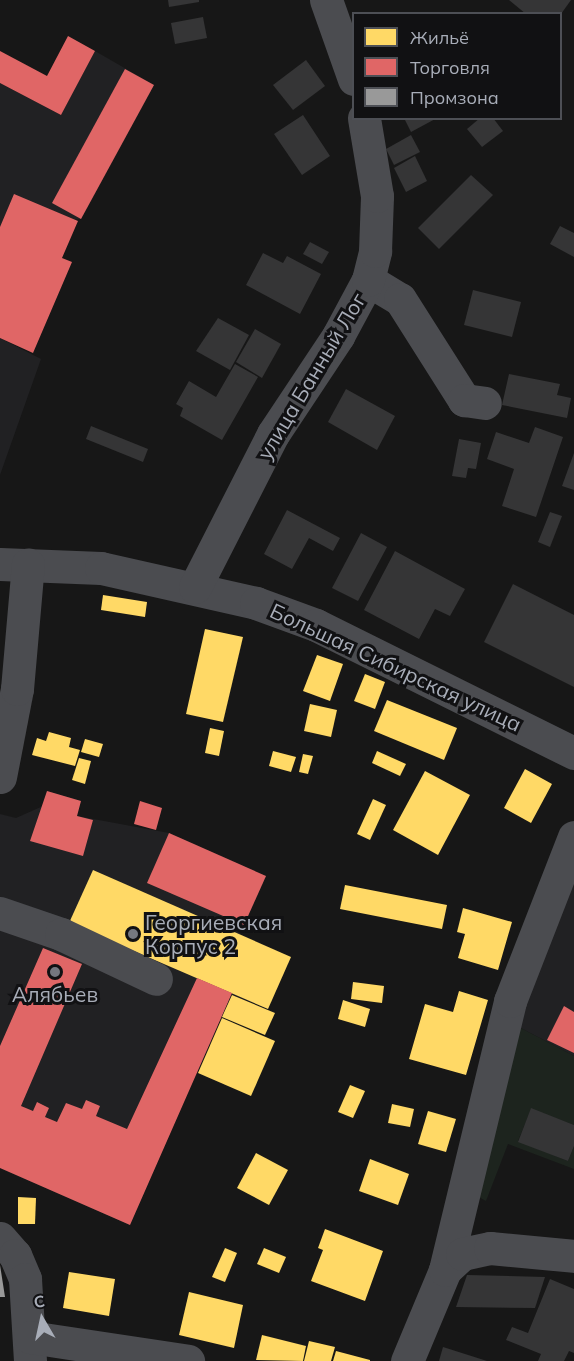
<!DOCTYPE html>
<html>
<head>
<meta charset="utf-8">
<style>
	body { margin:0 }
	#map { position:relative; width:574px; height:1361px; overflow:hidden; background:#171717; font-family:Mulish,sans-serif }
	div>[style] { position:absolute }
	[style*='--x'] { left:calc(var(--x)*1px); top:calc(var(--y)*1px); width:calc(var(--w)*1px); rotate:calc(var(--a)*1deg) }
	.built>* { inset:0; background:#212123 }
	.green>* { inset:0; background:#1d241e }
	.homes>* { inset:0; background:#ffd966 }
	.shops>* { inset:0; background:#e06666 }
	.industry>* { inset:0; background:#999 }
	.building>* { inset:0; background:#353536 }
	.minor>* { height:33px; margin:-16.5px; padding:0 16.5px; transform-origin:16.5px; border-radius:16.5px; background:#4b4c50 }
	.dots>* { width:16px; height:16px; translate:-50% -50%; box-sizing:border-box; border:3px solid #111113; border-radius:50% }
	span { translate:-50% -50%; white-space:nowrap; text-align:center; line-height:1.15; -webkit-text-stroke:6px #111113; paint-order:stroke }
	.street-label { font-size:21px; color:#a8adb8 }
	.poi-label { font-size:21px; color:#a8adb8 }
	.left { translate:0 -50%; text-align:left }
	.legend { position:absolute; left:352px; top:12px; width:210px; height:108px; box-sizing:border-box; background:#111113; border:2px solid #4d4f55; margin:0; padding:8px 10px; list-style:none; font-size:18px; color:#a8adb8 }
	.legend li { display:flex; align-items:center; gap:12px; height:30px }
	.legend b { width:30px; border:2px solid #4d4f55 }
	.north { position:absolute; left:12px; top:1289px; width:60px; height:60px; -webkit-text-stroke:4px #111113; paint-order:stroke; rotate:351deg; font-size:16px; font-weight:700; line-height:24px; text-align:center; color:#a8adb8 }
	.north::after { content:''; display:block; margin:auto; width:21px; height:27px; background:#a8adb8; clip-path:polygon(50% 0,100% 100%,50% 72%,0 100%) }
</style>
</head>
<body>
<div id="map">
	<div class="built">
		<div style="clip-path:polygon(95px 51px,154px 85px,81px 219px,0 227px,0 83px,61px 115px)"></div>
		<div style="clip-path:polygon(0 338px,41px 359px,0 475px)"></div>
		<div style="clip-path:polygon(47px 791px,81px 801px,77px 816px,169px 833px,266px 876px,240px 934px,291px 957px,268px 1009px,231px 994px,130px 1225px,0 1168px,0 814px,16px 818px,43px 806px)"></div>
		<div style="clip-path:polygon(574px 879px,574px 1056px,515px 1025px)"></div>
	</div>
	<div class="green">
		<div style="clip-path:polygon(515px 1025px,574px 1056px,574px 1125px,531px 1109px,518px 1141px,568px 1161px,574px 1146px,574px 1169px,508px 1144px,486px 1201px,475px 1195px)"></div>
	</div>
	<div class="homes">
		<div style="clip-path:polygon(103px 595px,147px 602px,145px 617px,101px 610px)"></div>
		<div style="clip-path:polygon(205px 629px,243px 637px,223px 722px,186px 714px)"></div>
		<div style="clip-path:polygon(317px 655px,343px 664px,330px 701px,303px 691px)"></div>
		<div style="clip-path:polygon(365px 674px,385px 682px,375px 709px,354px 701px)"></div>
		<div style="clip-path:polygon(387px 700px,457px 728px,444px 760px,374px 731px)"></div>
		<div style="clip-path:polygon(310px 704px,337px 710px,331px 737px,304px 731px)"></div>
		<div style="clip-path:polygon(210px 728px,224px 731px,219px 756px,205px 753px)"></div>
		<div style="clip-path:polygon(49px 732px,71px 738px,69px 747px,80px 750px,75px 766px,32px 755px,37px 738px,46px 741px)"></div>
		<div style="clip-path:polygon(85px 739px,103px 744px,99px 757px,81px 752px)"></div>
		<div style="clip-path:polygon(273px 751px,296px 757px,291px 772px,269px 766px)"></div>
		<div style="clip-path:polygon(377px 751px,406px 764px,400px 776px,372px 763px)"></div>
		<div style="clip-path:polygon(303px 754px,313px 756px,308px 774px,299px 772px)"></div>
		<div style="clip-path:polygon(79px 758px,91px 761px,85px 784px,72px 780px)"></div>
		<div style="clip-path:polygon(525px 769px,552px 784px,531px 823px,504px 808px)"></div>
		<div style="clip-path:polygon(425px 771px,470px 795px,438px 855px,393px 830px)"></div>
		<div style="clip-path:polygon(373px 799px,386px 805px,370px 840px,357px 834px)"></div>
		<div style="clip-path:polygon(93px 870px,291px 957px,268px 1009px,69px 923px)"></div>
		<div style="clip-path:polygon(345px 885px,447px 905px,442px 929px,340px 909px)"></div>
		<div style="clip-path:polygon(463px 908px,512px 922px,498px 970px,458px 958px,465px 934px,457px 932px)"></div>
		<div style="clip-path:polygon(353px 982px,384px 986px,382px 1003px,351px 999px)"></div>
		<div style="clip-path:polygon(459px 991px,488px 1000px,466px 1075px,409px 1059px,425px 1004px,453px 1012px)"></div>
		<div style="clip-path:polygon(232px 995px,275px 1013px,265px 1035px,222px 1017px)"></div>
		<div style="clip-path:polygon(343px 1000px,370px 1009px,365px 1027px,338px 1019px)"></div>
		<div style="clip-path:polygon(222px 1018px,275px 1041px,251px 1096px,198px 1073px)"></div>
		<div style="clip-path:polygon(350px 1085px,365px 1091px,353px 1118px,338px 1112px)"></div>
		<div style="clip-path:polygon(392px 1104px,414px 1109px,410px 1127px,388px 1123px)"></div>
		<div style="clip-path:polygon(428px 1111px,456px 1119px,446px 1152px,418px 1144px)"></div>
		<div style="clip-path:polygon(256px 1153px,288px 1170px,269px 1205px,237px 1188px)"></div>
		<div style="clip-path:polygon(370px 1159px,409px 1174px,398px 1205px,359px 1191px)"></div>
		<div style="clip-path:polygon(18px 1197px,36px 1198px,35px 1224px,18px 1224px)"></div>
		<div style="clip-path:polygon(325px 1229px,383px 1251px,365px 1301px,311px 1281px,323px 1250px,318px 1248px)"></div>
		<div style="clip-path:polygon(225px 1248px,237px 1253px,225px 1282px,212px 1277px)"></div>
		<div style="clip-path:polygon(264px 1248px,286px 1257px,279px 1273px,257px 1264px)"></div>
		<div style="clip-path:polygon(69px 1272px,115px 1279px,109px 1316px,63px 1308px)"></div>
		<div style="clip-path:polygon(189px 1292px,243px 1305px,234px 1348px,179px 1335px)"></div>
		<div style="clip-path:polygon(262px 1335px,306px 1346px,303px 1361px,256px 1360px)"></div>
		<div style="clip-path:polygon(309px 1341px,335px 1347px,331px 1361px,304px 1361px)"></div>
		<div style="clip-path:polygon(336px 1351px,370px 1360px,370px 1361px,333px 1361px)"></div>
	</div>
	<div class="shops">
		<div style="clip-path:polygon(68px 36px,95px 51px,61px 115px,0 83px,0 51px,47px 76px)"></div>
		<div style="clip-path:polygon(125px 69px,154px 85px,81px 219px,52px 203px)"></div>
		<div style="clip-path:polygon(14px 194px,78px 221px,62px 258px,72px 262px,33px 353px,0 338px,0 227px)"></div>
		<div style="clip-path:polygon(47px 791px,81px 801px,77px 816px,93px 820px,83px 856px,30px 841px)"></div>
		<div style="clip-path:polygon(140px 801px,162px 808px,156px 830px,134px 824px)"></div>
		<div style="clip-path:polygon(169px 833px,266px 876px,244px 925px,147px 883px)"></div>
		<div style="clip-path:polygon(43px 948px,82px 964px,21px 1106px,33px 1111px,37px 1102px,49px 1108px,45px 1117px,57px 1122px,66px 1103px,82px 1109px,86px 1100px,100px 1106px,96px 1116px,127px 1129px,197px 978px,232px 993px,130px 1225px,0 1168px,0 1046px)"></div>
		<div style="clip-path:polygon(564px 1006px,574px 1012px,574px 1053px,547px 1040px)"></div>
	</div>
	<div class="industry">
		<div style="clip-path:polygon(0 1265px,5px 1297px,0 1297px)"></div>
	</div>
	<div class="building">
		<div style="clip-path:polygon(168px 0,199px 0,199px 2px,169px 7px)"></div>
		<div style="clip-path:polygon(509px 0,571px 0,561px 14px,526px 14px)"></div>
		<div style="clip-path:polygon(203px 17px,207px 38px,175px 44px,171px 23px)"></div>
		<div style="clip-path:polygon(306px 60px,325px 86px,293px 110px,273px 85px)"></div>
		<div style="clip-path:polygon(303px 115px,330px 156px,302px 175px,274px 134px)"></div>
		<div style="clip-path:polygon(409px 118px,437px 118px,411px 132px,405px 120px)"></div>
		<div style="clip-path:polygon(480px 118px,493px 118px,503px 131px,482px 147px,467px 129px)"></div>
		<div style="clip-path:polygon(411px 135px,420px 152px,394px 165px,386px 149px)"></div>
		<div style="clip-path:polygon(415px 156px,427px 181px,406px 192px,394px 168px)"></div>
		<div style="clip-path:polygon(471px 175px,493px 195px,439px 249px,418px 228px)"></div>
		<div style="clip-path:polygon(560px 226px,574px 233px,574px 257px,550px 244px)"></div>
		<div style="clip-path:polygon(310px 242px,329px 252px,322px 264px,303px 254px)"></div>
		<div style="clip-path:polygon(263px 253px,283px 263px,287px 256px,321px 274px,300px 314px,246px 285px)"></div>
		<div style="clip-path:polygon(473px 290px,521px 302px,512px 337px,464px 325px)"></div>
		<div style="clip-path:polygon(218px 318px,249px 335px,230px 370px,196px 351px)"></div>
		<div style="clip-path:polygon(255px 329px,281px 344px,262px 378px,236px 362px)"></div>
		<div style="clip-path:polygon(235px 364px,258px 377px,222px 440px,180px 416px,183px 408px,176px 404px,189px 381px,216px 397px)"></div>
		<div style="clip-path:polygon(509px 374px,560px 384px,557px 395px,571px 398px,567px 418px,502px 405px)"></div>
		<div style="clip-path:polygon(346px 389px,395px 416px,377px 450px,328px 422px)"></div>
		<div style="clip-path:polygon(91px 426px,148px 449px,143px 462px,86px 439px)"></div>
		<div style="clip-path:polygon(535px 427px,563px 437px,536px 517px,502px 506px,514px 469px,487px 459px,496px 432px,529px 443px)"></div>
		<div style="clip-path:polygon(459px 439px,481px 443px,476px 469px,468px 468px,466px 478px,452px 476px)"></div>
		<div style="clip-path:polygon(574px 453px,574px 490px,562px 486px)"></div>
		<div style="clip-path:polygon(287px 510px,340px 538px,333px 551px,309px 538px,292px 569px,264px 554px)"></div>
		<div style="clip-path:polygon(550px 512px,562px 516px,550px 547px,538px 542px)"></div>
		<div style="clip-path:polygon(361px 533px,387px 547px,358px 601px,332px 588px)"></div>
		<div style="clip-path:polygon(395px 551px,465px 589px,450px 616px,435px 609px,419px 639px,364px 610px)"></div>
		<div style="clip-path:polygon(513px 584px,574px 615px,574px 687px,484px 642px)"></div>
		<div style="clip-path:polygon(531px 1108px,574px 1125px,574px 1146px,568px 1161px,518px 1142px)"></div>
		<div style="clip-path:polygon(467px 1275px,545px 1277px,535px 1308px,456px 1307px)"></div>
		<div style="clip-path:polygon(550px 1279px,574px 1289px,574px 1353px,569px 1351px,564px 1361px,538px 1361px,541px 1354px,506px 1340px,512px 1327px,528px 1333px)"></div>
		<div style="clip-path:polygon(443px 1347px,487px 1361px,439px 1361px)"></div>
	</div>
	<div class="minor">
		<div style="--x:326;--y:0;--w:84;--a:70.5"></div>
		<div style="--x:368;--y:280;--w:37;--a:31"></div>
		<div style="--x:400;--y:299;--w:120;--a:57.6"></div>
		<div style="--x:464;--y:400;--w:21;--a:8"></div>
		<div style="--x:0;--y:564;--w:101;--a:2.3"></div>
		<div style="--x:101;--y:568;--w:159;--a:12.7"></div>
		<div style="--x:256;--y:603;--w:64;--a:20.1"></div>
		<div style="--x:316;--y:625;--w:288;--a:26.4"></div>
		<div style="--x:195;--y:587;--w:172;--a:-63"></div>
		<div style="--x:273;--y:434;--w:118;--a:-56.4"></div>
		<div style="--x:338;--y:336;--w:64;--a:-61.8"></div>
		<div style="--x:368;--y:280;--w:30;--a:-76"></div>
		<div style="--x:375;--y:251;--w:55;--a:-87.9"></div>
		<div style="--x:377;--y:196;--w:79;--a:-99.5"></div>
		<div style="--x:0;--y:777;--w:90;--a:-79.1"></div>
		<div style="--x:17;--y:689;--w:125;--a:-85"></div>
		<div style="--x:0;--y:913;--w:65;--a:19"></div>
		<div style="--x:61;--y:934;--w:105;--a:25.3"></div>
		<div style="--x:0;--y:1238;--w:23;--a:49"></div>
		<div style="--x:15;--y:1255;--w:26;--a:67"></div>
		<div style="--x:25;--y:1279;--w:82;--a:86.5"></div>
		<div style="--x:445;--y:1270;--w:277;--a:-76.4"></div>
		<div style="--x:510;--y:1001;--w:176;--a:-68.7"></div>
		<div style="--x:30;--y:1337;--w:160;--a:8.6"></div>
		<div style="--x:407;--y:1361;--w:99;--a:-67.3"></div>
		<div style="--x:445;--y:1270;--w:23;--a:-43"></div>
		<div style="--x:462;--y:1254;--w:29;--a:-12"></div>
		<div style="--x:490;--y:1248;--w:84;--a:5.4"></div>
	</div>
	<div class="dots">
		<div style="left:133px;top:934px;background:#757880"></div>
		<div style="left:55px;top:972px;background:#757880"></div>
	</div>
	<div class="street-label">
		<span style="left:311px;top:376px;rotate:-59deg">улица Банный Лог</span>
		<span style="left:396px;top:667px;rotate:25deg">Большая Сибирская улица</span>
	</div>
	<div class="poi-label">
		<span class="left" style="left:145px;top:934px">Георгиевская<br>Корпус 2</span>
		<span style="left:55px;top:994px">Алябьев</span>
	</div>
	<ul class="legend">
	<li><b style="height:16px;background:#ffd966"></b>Жильё</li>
	<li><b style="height:16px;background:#e06666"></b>Торговля</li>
	<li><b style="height:16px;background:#999"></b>Промзона</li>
	</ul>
	<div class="north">С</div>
</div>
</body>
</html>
